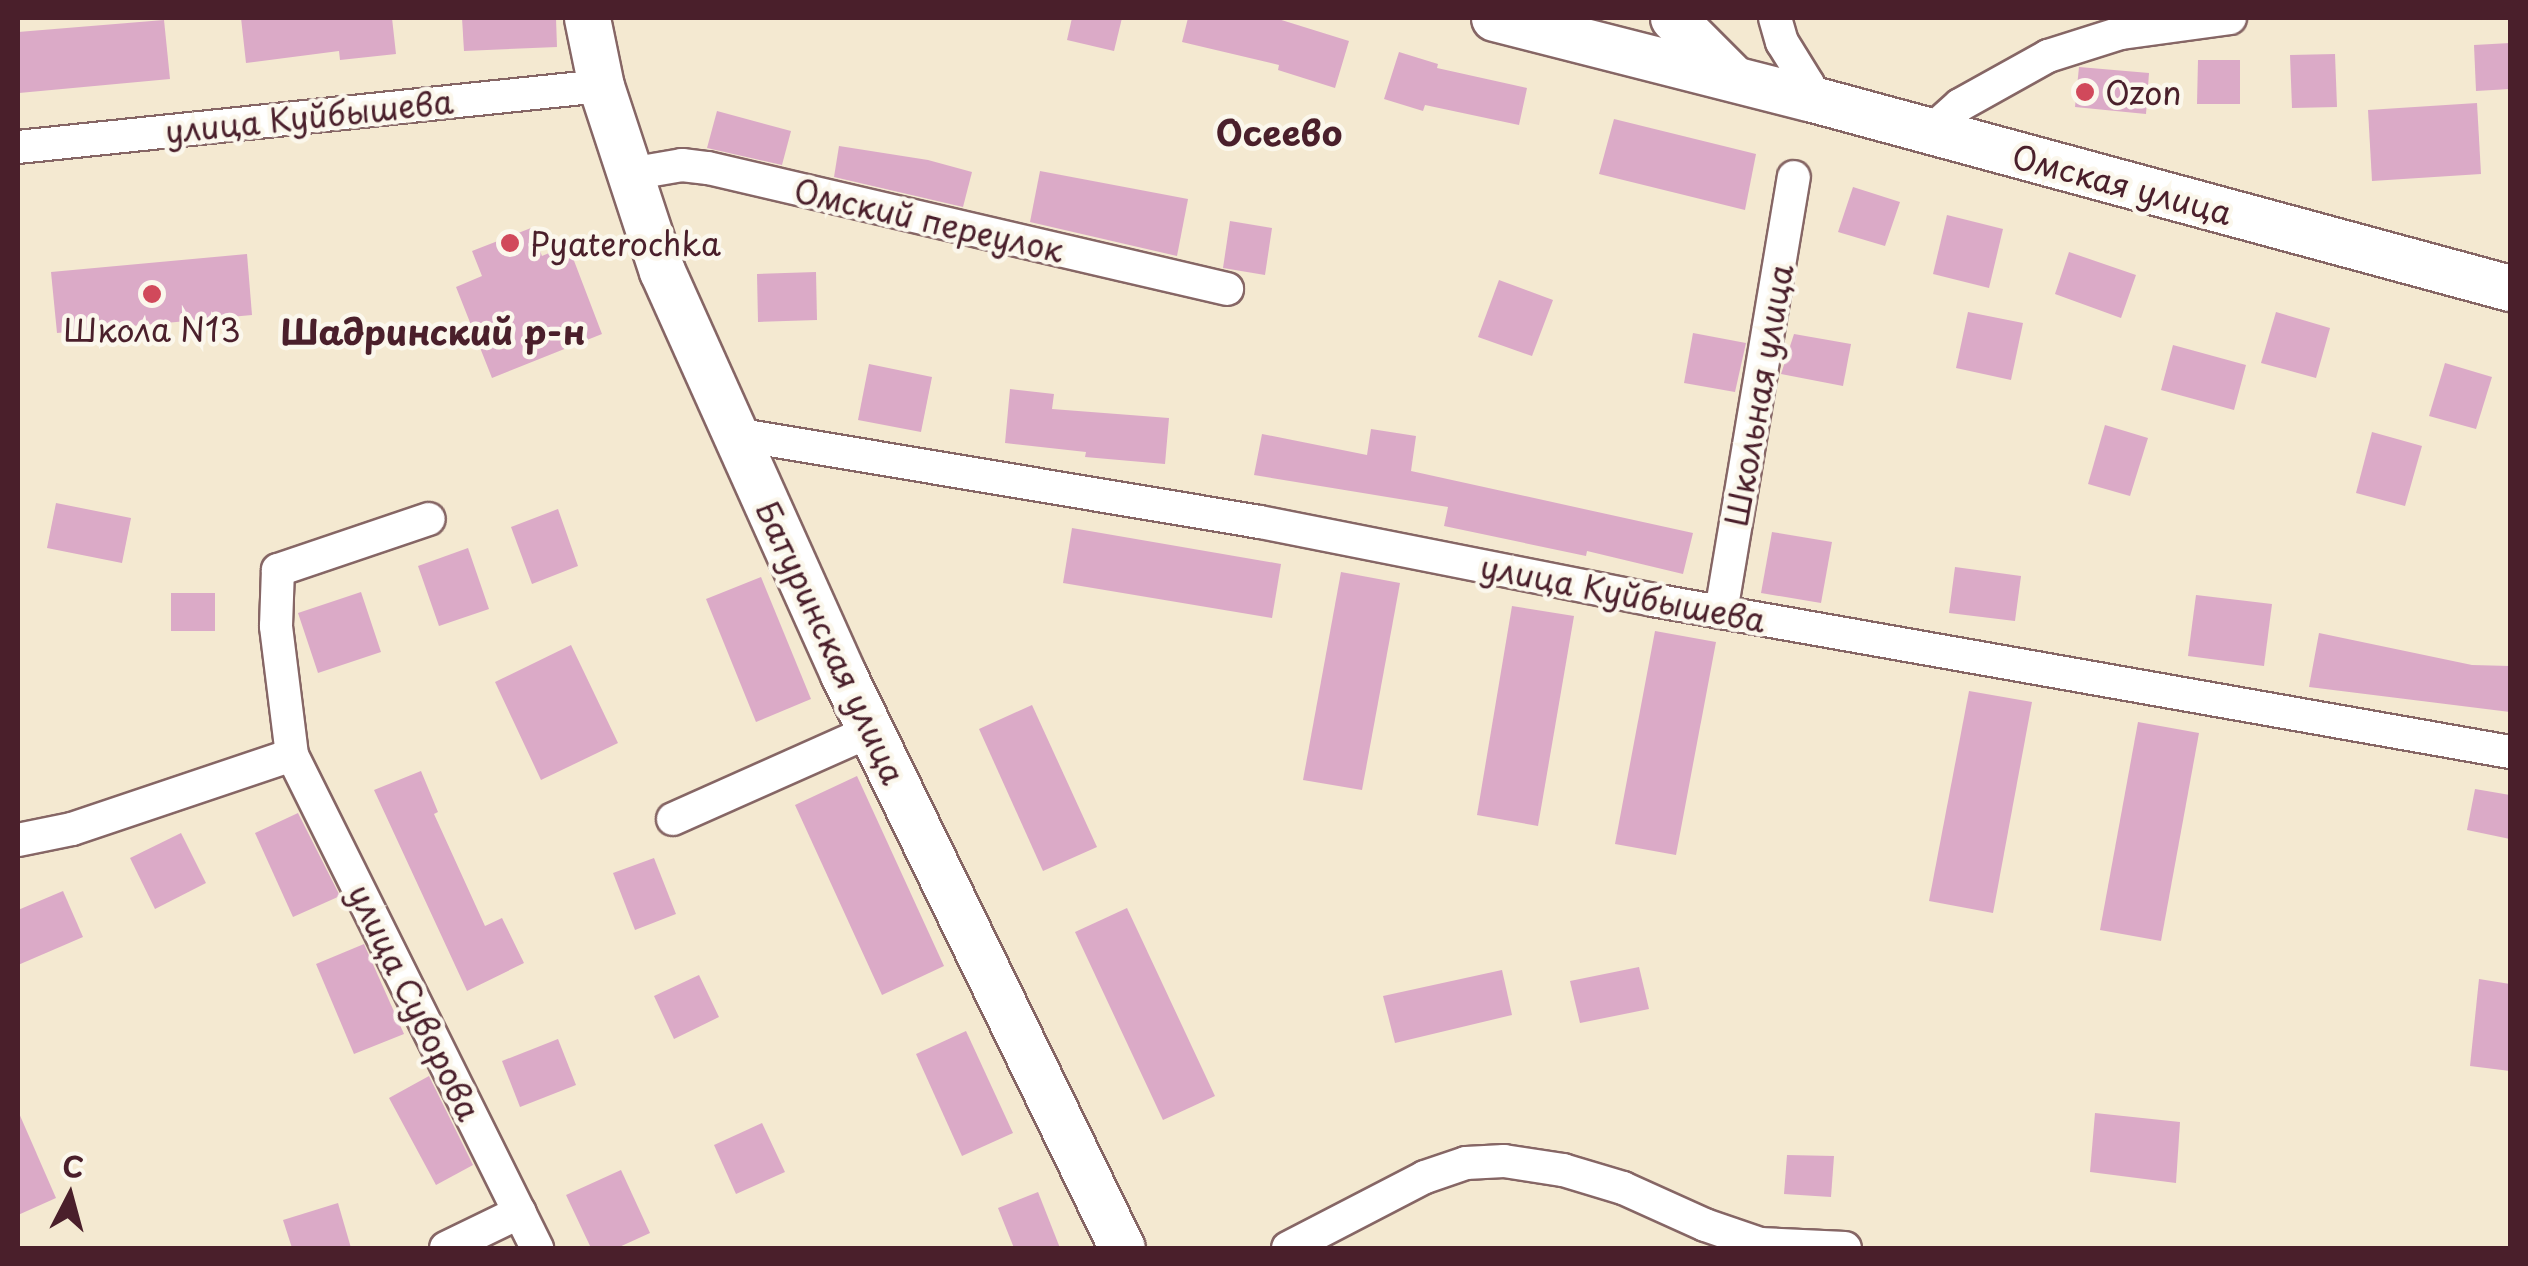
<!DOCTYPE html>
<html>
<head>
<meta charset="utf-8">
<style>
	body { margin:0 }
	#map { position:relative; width:2528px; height:1266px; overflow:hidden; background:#f4e9d1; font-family:"Playpen Sans",sans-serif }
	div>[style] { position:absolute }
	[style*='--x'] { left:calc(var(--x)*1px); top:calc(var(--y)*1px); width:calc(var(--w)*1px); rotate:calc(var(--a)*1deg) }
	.building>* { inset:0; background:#dbaac7 }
	.roads { filter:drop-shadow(2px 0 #866665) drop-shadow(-2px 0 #866665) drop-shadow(0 2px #866665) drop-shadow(0 -2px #866665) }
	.street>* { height:32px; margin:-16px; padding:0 16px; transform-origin:16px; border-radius:16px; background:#fff }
	.secondary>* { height:45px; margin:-22.5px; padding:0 22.5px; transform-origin:22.5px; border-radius:22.5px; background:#fff }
	.dots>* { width:28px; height:28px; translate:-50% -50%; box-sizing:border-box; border:5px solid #fbf7ec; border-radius:50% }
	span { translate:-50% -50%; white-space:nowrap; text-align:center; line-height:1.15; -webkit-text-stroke:9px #fbf7ec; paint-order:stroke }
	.poi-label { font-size:32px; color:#4a1f2b }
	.left { translate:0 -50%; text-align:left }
	.street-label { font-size:32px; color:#4a1f2b }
	.neighbourhood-label { font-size:35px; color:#4a1f2b; font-weight:700 }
	.frame { position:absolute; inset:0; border:20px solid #4a1f2b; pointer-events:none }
	.north { position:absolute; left:20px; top:1146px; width:100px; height:100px; -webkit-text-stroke:8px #fbf7ec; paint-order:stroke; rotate:6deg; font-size:28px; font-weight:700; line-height:40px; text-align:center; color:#4a1f2b }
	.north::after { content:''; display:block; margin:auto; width:35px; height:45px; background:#4a1f2b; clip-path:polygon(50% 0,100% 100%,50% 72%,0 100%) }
</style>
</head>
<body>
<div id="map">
	<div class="building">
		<div style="clip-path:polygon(241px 18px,392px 18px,396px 54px,340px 60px,339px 51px,246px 63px)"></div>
		<div style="clip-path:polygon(462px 18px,556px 18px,557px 47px,464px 51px)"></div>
		<div style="clip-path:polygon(1072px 18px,1122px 18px,1114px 51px,1067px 40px)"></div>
		<div style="clip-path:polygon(1188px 18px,1275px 18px,1349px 41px,1335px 88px,1278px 70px,1279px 65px,1182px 42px)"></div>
		<div style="clip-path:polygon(164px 20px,170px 79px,19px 93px,18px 32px)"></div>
		<div style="clip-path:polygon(2510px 43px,2510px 89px,2476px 91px,2474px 45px)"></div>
		<div style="clip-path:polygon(1399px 52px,1438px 64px,1437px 68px,1527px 88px,1519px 125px,1425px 105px,1423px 111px,1384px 99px)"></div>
		<div style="clip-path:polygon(2335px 54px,2337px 107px,2292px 108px,2290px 55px)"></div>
		<div style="clip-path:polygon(2198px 60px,2240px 60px,2240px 104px,2197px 104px)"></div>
		<div style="clip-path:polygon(2079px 67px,2149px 73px,2146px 114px,2075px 107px)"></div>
		<div style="clip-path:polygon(2477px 103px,2481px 174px,2372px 181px,2368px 110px)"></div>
		<div style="clip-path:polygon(717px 111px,791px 131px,782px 165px,707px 148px)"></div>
		<div style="clip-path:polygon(1614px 119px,1756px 154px,1745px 210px,1599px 174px)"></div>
		<div style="clip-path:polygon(839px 146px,928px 160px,972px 172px,963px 207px,834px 177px)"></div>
		<div style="clip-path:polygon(1040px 171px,1188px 199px,1177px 256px,1030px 222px)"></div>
		<div style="clip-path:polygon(1853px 187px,1900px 202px,1885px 246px,1838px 232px)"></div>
		<div style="clip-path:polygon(1947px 215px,2003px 229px,1989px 288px,1933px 274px)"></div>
		<div style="clip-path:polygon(1230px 221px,1272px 228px,1265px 275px,1223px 268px)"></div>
		<div style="clip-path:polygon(531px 228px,542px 256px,568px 245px,602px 334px,492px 378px,456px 287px,482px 276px,472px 251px)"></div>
		<div style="clip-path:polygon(2069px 252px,2136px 275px,2121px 318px,2055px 294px)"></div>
		<div style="clip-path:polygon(247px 254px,252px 315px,57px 333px,51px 272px)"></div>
		<div style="clip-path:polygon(816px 272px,817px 320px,758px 322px,757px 274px)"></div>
		<div style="clip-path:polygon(1499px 280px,1553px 300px,1532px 356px,1478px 337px)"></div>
		<div style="clip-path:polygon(1968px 312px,2023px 323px,2011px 380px,1956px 368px)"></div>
		<div style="clip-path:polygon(2276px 312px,2330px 328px,2316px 378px,2261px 363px)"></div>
		<div style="clip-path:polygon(1693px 333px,1746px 343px,1735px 392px,1684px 383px)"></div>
		<div style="clip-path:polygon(1794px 334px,1851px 344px,1843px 386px,1781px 374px)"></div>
		<div style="clip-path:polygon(2173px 345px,2246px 365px,2234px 410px,2161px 390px)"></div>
		<div style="clip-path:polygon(2445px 363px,2492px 377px,2476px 429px,2429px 416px)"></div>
		<div style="clip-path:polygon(869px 364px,932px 377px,921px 432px,858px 420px)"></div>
		<div style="clip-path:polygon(1010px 389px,1054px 394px,1052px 409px,1169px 418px,1165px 464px,1085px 457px,1086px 452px,1005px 443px)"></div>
		<div style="clip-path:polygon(2105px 425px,2148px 438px,2130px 496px,2088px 484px)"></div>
		<div style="clip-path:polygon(1371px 429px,1416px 436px,1411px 471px,1693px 533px,1683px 574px,1587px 551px,1586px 556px,1444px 526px,1448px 507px,1254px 475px,1262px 434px,1367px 455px)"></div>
		<div style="clip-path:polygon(2372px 432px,2422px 446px,2405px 506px,2356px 493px)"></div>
		<div style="clip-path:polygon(56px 503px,131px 518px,122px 563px,47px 548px)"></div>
		<div style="clip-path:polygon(558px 509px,578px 566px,532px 584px,511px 527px)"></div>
		<div style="clip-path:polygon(1072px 528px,1281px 564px,1272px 618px,1063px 583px)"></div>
		<div style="clip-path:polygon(1772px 532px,1832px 542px,1821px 603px,1761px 593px)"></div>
		<div style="clip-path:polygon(468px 548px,489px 609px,439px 626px,418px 566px)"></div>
		<div style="clip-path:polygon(1955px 567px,2021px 576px,2015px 621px,1949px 613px)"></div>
		<div style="clip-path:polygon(1341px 572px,1400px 583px,1362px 790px,1303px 780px)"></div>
		<div style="clip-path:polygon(761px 577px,811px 699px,756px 722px,706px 599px)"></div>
		<div style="clip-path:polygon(361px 592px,381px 652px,318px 673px,298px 613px)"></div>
		<div style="clip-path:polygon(171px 593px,215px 593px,215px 631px,171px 631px)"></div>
		<div style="clip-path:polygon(2196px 595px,2272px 604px,2264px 666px,2188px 656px)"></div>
		<div style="clip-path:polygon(1512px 606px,1574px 616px,1538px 826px,1477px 815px)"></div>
		<div style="clip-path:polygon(1655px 631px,1716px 642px,1676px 855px,1615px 844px)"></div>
		<div style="clip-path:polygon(2319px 633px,2472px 665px,2510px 666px,2510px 712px,2309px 687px)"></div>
		<div style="clip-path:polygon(571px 645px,618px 743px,541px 780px,495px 682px)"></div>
		<div style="clip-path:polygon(1969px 691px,2032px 702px,1993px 913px,1929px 901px)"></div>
		<div style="clip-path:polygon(1032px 705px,1097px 847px,1043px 871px,979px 729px)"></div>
		<div style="clip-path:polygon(2138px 722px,2199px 733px,2161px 941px,2100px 930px)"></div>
		<div style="clip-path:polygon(421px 771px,438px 812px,434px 814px,485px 926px,502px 918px,524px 963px,467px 991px,374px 790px)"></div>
		<div style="clip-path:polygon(857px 776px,944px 966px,882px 995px,795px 805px)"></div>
		<div style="clip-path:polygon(2475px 789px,2510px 795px,2510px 839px,2467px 830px)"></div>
		<div style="clip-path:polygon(298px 813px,340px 896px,293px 917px,255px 833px)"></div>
		<div style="clip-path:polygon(181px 833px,206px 883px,155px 909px,130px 858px)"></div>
		<div style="clip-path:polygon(654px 858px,676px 914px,635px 930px,613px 873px)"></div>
		<div style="clip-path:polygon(63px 891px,83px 937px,18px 965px,18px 910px)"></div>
		<div style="clip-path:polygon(1127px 908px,1215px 1096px,1163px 1120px,1075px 932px)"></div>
		<div style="clip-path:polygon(364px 944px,404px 1034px,354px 1054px,316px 964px)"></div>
		<div style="clip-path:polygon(1639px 967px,1649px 1009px,1580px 1023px,1570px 981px)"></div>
		<div style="clip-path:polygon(1502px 970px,1512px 1015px,1395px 1043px,1383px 996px)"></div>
		<div style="clip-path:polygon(699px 975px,719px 1017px,674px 1039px,654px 996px)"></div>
		<div style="clip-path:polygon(2479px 979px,2510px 984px,2510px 1071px,2470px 1066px)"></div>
		<div style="clip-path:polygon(966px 1031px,1013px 1133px,962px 1156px,916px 1054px)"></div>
		<div style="clip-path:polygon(558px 1039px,576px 1085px,520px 1107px,502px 1061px)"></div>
		<div style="clip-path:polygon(429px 1076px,473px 1165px,436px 1185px,389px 1098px)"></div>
		<div style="clip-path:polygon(18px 1111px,56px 1198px,18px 1215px)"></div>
		<div style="clip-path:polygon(2095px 1113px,2180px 1122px,2176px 1183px,2090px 1172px)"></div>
		<div style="clip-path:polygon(762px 1123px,785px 1172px,736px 1194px,714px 1145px)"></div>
		<div style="clip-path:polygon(1787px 1155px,1834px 1156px,1831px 1197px,1784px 1194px)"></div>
		<div style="clip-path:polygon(621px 1170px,650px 1233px,617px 1248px,591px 1248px,566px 1195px)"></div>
		<div style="clip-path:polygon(1038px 1192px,1060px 1248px,1014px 1248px,998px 1208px)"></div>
		<div style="clip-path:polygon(338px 1203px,351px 1248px,292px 1248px,283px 1220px)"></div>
	</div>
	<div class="roads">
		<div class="street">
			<div style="--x:1775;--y:18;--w:25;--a:74"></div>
			<div style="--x:1782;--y:42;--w:49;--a:58.2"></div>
			<div style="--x:1808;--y:84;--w:14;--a:86"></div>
			<div style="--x:1930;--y:132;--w:40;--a:-42"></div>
			<div style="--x:1960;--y:105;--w:101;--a:-29.1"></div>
			<div style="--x:2048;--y:56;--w:77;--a:-17.5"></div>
			<div style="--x:2121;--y:33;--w:110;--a:-7.8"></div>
			<div style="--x:18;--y:147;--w:586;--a:-5.97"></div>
			<div style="--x:630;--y:174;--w:53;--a:-9.8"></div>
			<div style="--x:682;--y:165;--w:26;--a:7"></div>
			<div style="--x:708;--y:168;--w:533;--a:13.12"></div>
			<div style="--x:735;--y:434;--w:532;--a:9.52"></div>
			<div style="--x:1260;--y:522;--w:401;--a:11.2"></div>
			<div style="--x:1653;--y:600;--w:870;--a:10.06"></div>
			<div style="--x:1721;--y:612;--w:441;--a:-80.5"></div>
			<div style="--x:292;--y:755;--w:551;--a:63.57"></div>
			<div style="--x:673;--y:819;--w:217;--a:-24"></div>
			<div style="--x:18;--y:840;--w:55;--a:-11.5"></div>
			<div style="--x:72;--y:829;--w:232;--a:-18.6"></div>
			<div style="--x:292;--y:755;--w:130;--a:-97.1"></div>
			<div style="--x:276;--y:626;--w:56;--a:-88"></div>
			<div style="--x:278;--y:570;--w:159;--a:-18.7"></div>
			<div style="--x:446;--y:1248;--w:82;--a:-25.9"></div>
			<div style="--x:1288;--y:1248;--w:154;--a:-27.4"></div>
			<div style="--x:1425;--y:1177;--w:43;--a:-18.9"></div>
			<div style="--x:1466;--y:1163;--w:38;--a:-3"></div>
			<div style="--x:1504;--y:1161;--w:60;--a:8.7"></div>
			<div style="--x:1563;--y:1170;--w:63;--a:16.7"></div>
			<div style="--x:1623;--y:1188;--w:90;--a:24.3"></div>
			<div style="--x:1705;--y:1225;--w:58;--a:19.1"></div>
			<div style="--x:1760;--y:1244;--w:85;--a:2.7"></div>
		</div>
		<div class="secondary">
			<div style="--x:587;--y:18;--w:69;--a:78.4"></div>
			<div style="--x:601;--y:86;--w:195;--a:71.8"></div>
			<div style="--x:662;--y:271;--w:442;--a:65.8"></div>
			<div style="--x:843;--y:674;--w:638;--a:64.08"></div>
			<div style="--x:1494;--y:18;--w:325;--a:14.3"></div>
			<div style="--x:1809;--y:98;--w:726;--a:15.17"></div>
			<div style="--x:1673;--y:18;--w:83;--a:45"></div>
		</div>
	</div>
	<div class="dots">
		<div style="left:2085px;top:92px;background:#d1495b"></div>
		<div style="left:510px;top:243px;background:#d1495b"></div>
		<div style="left:152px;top:294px;background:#d1495b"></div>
	</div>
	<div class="poi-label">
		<span class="left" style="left:2105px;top:92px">Ozon</span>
		<span class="left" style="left:530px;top:243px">Pyaterochka</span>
		<span style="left:152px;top:329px">Школа N13</span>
	</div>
	<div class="street-label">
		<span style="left:309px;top:116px;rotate:-6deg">улица Куйбышева</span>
		<span style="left:2122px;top:184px;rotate:15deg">Омская улица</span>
		<span style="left:929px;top:220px;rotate:13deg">Омский переулок</span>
		<span style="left:1758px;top:395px;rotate:-80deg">Школьная улица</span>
		<span style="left:1623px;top:593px;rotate:11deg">улица Куйбышева</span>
		<span style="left:831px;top:642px;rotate:65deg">Батуринская улица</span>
		<span style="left:415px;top:1002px;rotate:64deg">улица Суворова</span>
	</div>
	<div class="neighbourhood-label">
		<span style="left:1279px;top:132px">Осеево</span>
		<span style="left:433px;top:331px">Шадринский р-н</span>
	</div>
	<div class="frame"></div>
	<div class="north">С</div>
</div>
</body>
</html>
